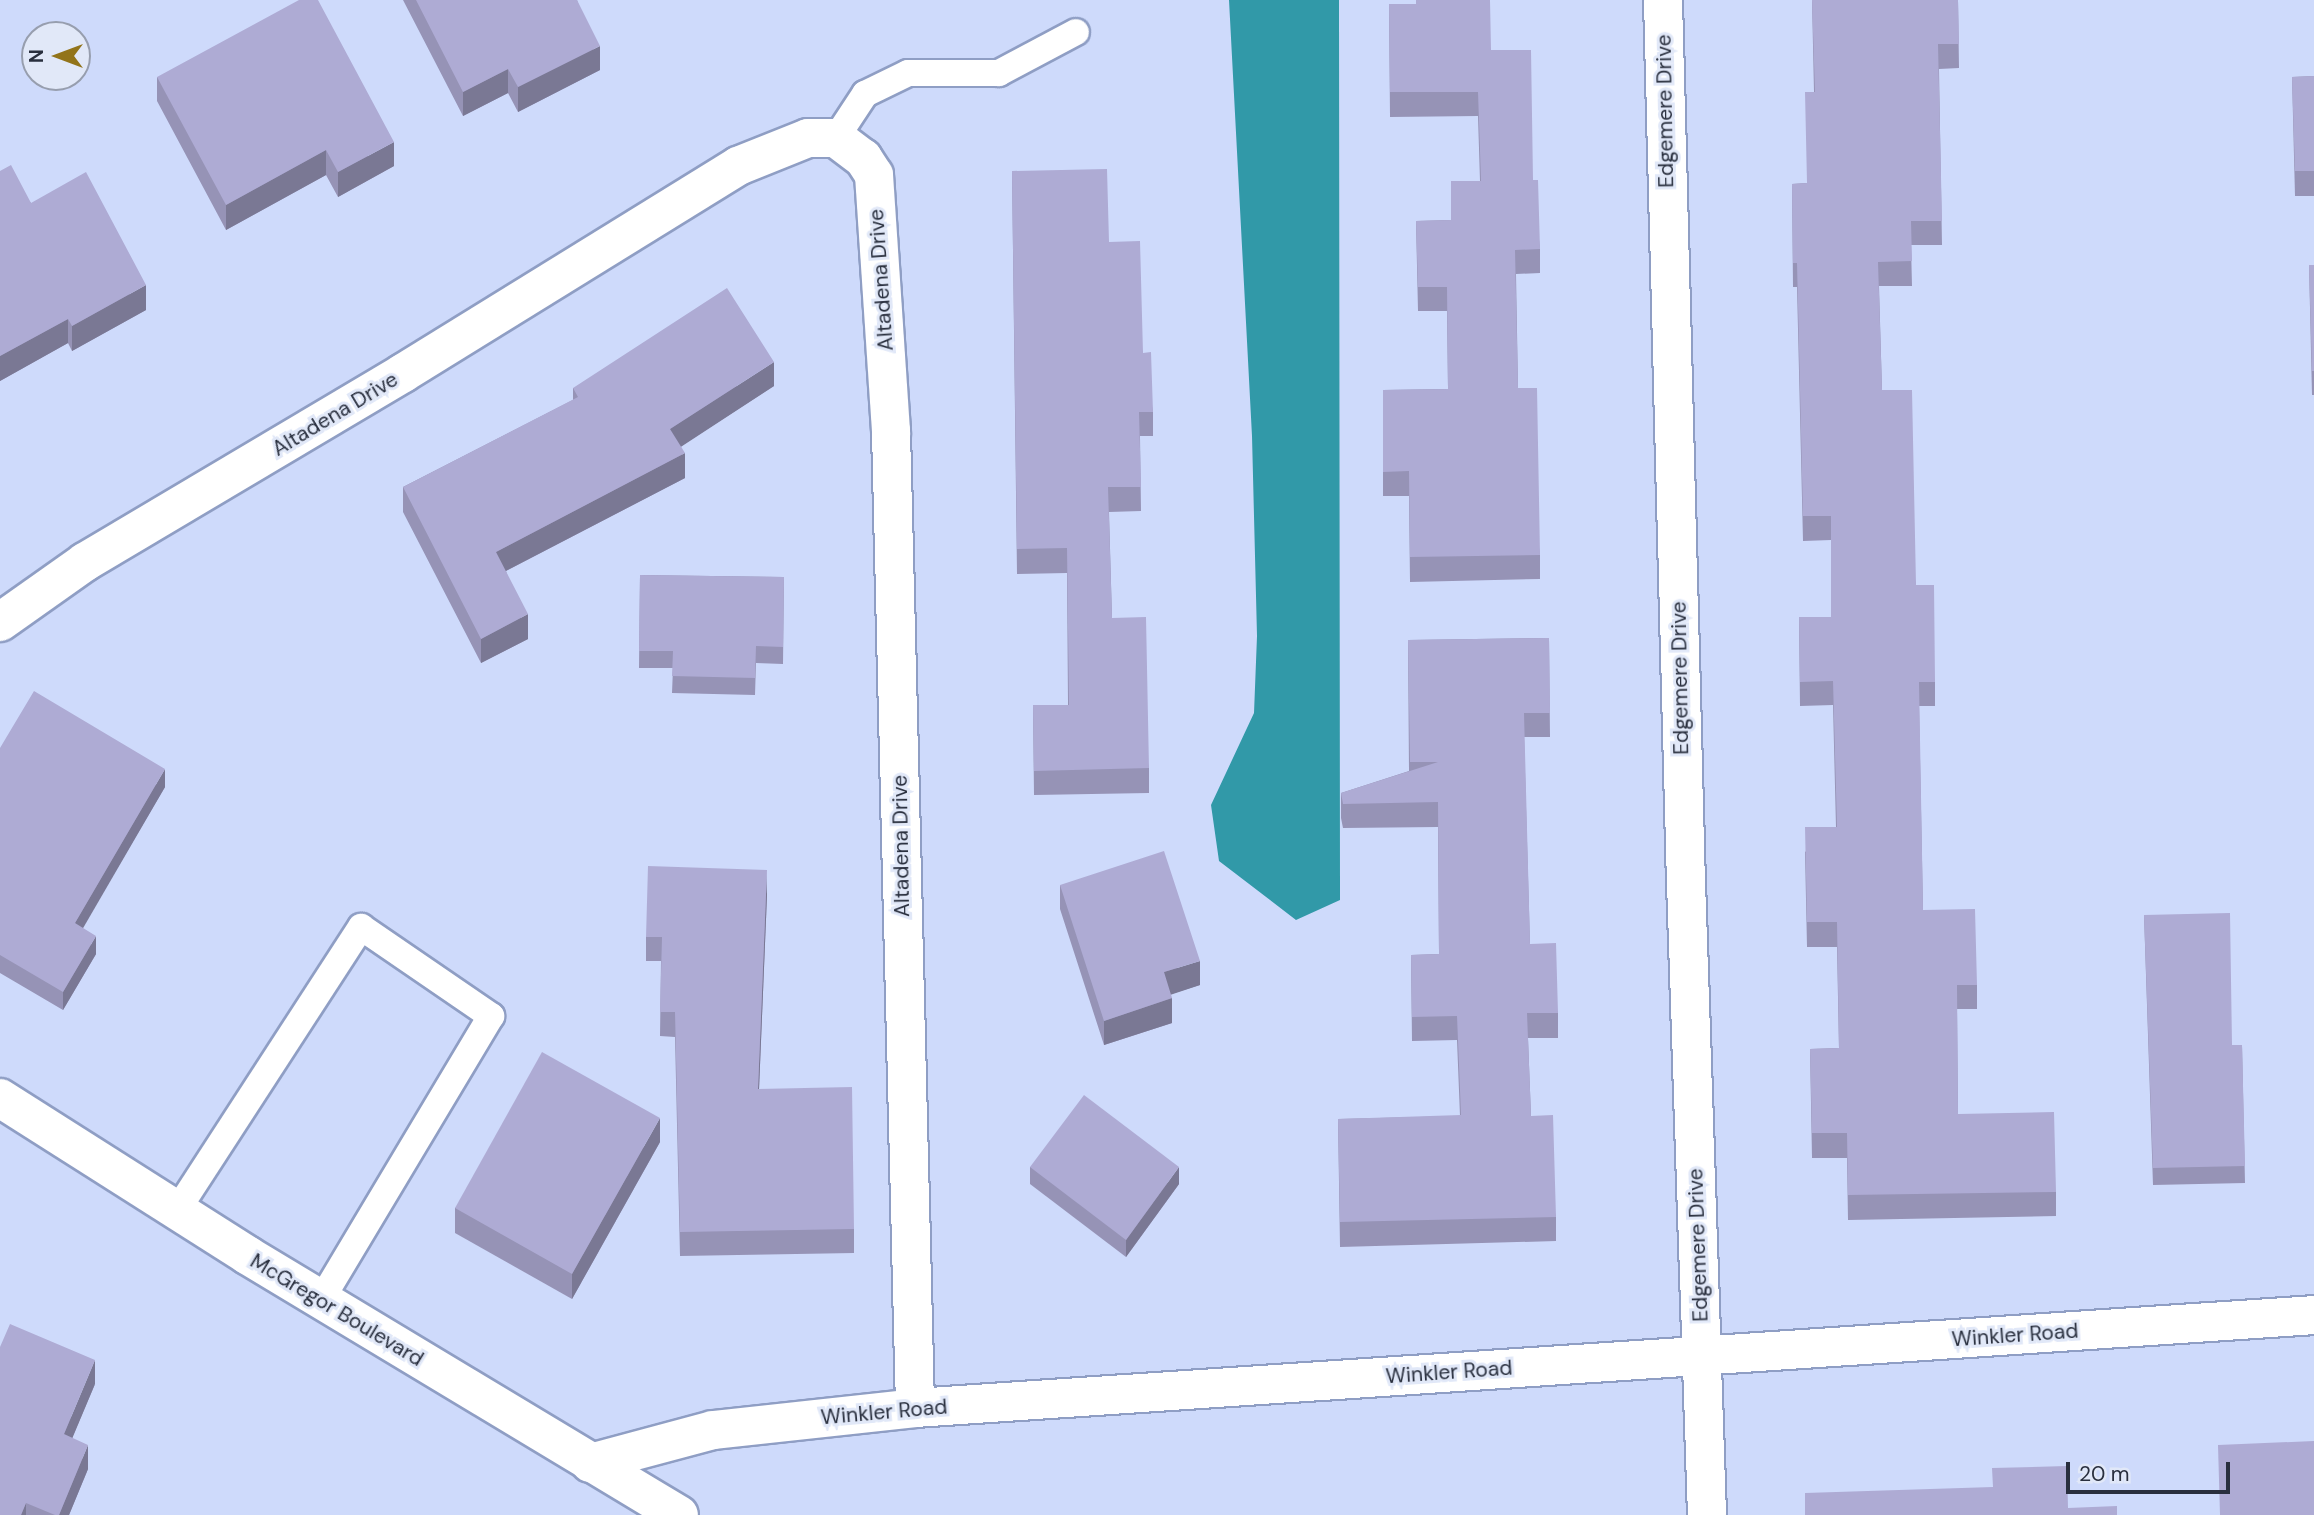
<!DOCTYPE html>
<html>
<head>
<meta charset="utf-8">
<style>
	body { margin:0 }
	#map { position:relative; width:2314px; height:1515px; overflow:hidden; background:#cedafb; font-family:"DM Sans",sans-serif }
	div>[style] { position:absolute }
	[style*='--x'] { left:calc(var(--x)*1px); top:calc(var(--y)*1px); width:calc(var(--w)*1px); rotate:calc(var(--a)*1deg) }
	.water>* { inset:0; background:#3199a8 }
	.roads { filter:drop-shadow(2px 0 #8f9ec4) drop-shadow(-2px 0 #8f9ec4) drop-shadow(0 2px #8f9ec4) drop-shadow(0 -2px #8f9ec4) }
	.lane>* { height:26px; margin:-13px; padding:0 13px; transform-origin:13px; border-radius:13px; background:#fff }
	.street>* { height:38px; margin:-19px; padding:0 19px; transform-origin:19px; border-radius:19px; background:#fff }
	.secondary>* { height:38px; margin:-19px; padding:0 19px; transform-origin:19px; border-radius:19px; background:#fff }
	.wall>* { inset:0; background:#9693b6 }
	.shaded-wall>* { inset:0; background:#7a7894 }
	.building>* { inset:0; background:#aeabd4 }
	span { translate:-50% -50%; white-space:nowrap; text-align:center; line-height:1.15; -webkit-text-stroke:6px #e1e8f8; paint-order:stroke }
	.street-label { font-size:21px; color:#292f3e }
	.north { position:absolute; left:21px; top:21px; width:70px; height:70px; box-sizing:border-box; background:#e1e8f8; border:2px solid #979eae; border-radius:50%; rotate:270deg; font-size:19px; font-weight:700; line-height:28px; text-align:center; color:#292f3e }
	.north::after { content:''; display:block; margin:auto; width:24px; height:32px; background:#92741a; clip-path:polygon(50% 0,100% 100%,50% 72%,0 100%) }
	.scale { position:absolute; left:2066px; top:1462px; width:164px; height:32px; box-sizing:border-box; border:4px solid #292f3e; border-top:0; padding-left:9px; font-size:21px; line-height:24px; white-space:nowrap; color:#292f3e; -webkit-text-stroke:5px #e1e8f8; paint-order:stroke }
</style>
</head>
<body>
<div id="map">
	<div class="water">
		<div style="clip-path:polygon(1229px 0,1339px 0,1340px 900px,1296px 920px,1219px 861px,1211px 805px,1254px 713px,1257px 636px,1252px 436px)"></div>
	</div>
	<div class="roads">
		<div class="lane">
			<div style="--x:836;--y:138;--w:53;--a:-56.6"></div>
			<div style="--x:865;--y:94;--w:48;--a:-26"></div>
			<div style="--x:908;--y:73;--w:91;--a:0"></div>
			<div style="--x:999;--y:73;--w:87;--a:-28"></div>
			<div style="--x:176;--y:1212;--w:340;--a:-57"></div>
			<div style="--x:361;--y:927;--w:158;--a:34.4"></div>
			<div style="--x:491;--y:1016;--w:331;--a:120.9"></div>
		</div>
		<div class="street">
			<div style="--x:1663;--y:0;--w:882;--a:88.51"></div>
			<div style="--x:1686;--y:882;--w:633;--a:88.1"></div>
			<div style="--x:0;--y:622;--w:104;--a:-35.2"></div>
			<div style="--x:85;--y:562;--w:370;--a:-30.7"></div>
			<div style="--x:403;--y:373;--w:394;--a:-31.7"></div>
			<div style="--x:738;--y:166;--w:75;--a:-21.8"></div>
			<div style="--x:808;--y:138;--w:28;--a:0"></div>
			<div style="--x:836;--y:138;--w:34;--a:37"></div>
			<div style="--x:863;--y:158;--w:20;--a:57"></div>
			<div style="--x:874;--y:175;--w:257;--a:86.2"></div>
			<div style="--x:891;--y:431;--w:977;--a:88.59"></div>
		</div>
		<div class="secondary">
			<div style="--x:0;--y:1098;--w:293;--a:32.4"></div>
			<div style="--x:247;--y:1255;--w:504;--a:31.04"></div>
			<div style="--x:590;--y:1463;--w:127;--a:-15"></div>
			<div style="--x:713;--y:1430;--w:203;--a:-6.2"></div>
			<div style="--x:915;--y:1408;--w:1402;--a:-3.8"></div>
		</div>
	</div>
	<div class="wall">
		<div style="clip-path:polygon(403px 0,577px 0,600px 70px,518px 112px,508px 93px,463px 116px)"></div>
		<div style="clip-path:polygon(1812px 0,1958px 0,1959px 68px,1939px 69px,1942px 245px,1911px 245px,1912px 286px,1879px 286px,1882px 390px,1916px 585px,1935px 682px,1935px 706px,1919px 706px,1923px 910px,1977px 985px,1977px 1009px,1957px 1009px,1958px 1114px,2056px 1192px,2056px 1216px,1848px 1220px,1847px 1158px,1812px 1158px,1810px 1049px,1839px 1048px,1837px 947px,1807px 947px,1805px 852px,1836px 827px,1833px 705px,1800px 706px,1799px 617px,1831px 617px,1831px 540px,1803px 541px,1797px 287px,1793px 287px,1792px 184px,1807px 183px,1814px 92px)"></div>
		<div style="clip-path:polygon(1389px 4px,1491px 50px,1533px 180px,1540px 249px,1540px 273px,1516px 274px,1518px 388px,1540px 555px,1540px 579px,1410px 582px,1409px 496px,1383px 496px,1383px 390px,1448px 389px,1447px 311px,1418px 311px,1416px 221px,1451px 220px,1480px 181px,1478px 116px,1390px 117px)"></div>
		<div style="clip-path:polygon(2314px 76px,2314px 196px,2295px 196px,2292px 77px)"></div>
		<div style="clip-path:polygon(157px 77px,394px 166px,338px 197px,326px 175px,226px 230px,157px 101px)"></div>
		<div style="clip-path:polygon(0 171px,31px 203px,146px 310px,72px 351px,68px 343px,0 381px)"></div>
		<div style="clip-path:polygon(1012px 171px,1109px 242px,1143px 353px,1153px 412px,1153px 436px,1140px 436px,1141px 511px,1109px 512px,1112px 618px,1149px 768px,1149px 793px,1034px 795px,1033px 705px,1068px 705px,1067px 573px,1017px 574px)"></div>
		<div style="clip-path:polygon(2309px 265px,2314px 265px,2314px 395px,2312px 395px)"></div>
		<div style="clip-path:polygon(774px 386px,681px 446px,685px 478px,506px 571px,528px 639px,481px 663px,403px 512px,403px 487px,573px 400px,573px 388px)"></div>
		<div style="clip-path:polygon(640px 575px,784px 577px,783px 664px,756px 663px,755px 695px,672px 693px,673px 668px,639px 668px)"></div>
		<div style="clip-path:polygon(1549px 638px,1550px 737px,1524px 737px,1530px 944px,1558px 1013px,1558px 1038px,1528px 1038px,1531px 1116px,1556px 1217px,1556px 1241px,1340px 1247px,1338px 1119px,1460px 1116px,1457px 1040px,1412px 1041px,1411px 955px,1439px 954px,1438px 827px,1343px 828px,1341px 818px,1341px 793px,1409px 771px,1408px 640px)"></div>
		<div style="clip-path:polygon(0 748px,165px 787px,82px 928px,96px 954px,63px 1010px,0 973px)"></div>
		<div style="clip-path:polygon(1060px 885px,1200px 985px,1171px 994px,1172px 1023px,1104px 1045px,1060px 909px)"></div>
		<div style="clip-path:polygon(767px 895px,759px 1089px,854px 1229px,854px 1253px,680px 1256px,675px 1037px,660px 1036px,661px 961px,646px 961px,646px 937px)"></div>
		<div style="clip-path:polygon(2144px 915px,2232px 1045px,2242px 1045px,2245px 1183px,2153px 1185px)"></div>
		<div style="clip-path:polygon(660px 1142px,572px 1299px,455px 1233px,455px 1208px)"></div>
		<div style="clip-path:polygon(1030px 1167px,1179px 1184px,1126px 1257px,1030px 1184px)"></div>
		<div style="clip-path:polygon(95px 1384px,72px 1438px,88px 1469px,69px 1515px,0 1515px)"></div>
	</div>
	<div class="shaded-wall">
		<div style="clip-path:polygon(600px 46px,600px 70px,518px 112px,518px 87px)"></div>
		<div style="clip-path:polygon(508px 69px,508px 93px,463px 116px,463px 92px)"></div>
		<div style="clip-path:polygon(394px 142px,394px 166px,338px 197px,338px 172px)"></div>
		<div style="clip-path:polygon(326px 150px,326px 175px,226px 230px,226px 205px)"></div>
		<div style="clip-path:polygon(146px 285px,146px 310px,72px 351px,72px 326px)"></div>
		<div style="clip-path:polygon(68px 319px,68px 343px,0 381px,0 356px)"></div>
		<div style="clip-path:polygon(774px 362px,774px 386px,670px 454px,670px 429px)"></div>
		<div style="clip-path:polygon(685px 453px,685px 478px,496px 576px,496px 552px)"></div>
		<div style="clip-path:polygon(528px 614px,528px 639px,481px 663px,481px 639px)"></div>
		<div style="clip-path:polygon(165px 769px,165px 787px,75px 942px,75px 923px)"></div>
		<div style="clip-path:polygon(767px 870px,767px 895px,758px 1114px,758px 1089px)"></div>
		<div style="clip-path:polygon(96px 936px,96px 954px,63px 1010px,63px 992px)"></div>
		<div style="clip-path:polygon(1200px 961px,1200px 985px,1164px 997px,1164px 972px)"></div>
		<div style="clip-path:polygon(1172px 998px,1172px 1023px,1104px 1045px,1104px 1021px)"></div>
		<div style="clip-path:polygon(660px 1118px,660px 1142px,572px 1299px,572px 1274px)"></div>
		<div style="clip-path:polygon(1179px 1167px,1179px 1184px,1126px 1257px,1126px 1240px)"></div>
		<div style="clip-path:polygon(95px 1360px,95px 1384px,64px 1458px,64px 1434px)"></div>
		<div style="clip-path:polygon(88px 1445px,88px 1469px,69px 1515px,59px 1515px)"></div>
		<div style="clip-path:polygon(26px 1503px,26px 1515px,21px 1515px)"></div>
	</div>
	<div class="building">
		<div style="clip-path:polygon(299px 0,318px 0,394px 142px,338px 172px,326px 150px,226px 205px,157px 77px)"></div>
		<div style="clip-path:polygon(416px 0,577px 0,600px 46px,518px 87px,508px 69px,463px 92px)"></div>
		<div style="clip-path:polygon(1416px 0,1490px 0,1491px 50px,1531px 50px,1533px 180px,1538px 180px,1540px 249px,1515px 250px,1518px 388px,1537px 388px,1540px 555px,1410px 557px,1409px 471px,1383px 472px,1383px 390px,1448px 389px,1447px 287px,1418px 287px,1416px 221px,1451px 220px,1451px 181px,1481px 181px,1478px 92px,1390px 92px,1389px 4px,1416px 4px)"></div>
		<div style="clip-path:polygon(1812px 0,1958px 0,1959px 44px,1938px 44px,1942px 221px,1911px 221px,1912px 261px,1878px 262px,1882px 390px,1912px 390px,1916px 585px,1934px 585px,1935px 682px,1919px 682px,1923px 910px,1975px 909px,1977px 985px,1957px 985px,1958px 1114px,2054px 1112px,2056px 1192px,1848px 1195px,1847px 1133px,1812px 1133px,1810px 1049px,1839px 1048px,1837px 922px,1807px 922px,1805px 827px,1837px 827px,1833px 681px,1800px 682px,1799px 617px,1831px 617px,1831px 516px,1803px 516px,1797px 263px,1793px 263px,1792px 184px,1807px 183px,1805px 92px,1815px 92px)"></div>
		<div style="clip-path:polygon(2314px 76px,2314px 171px,2295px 171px,2292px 77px)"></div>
		<div style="clip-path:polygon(11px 165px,31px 203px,86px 172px,146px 285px,72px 326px,68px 319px,0 356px,0 171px)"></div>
		<div style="clip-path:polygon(1107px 169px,1109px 242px,1140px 241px,1143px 353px,1151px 352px,1153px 412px,1139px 412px,1141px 487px,1108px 487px,1112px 618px,1146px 617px,1149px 768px,1034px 771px,1033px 705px,1069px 705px,1067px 548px,1017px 549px,1012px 171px)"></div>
		<div style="clip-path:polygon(2309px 265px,2314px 265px,2314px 371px,2312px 371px)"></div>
		<div style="clip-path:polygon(727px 288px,774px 362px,670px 429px,685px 453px,496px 552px,528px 614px,481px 639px,403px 487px,578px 397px,573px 388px)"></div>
		<div style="clip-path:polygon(640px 575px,784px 577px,783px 647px,756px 646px,755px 678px,672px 676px,673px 651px,639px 651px)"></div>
		<div style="clip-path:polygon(1549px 638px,1550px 713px,1524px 713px,1530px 944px,1556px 943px,1558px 1013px,1527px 1013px,1531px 1116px,1553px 1115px,1556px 1217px,1340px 1222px,1338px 1119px,1461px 1115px,1457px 1016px,1412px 1017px,1411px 955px,1439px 954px,1438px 802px,1343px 804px,1341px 793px,1438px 762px,1410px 762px,1408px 640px)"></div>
		<div style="clip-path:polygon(34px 691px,165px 769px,75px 923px,96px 936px,63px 992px,0 955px,0 748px)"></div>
		<div style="clip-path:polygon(1164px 851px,1200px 961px,1164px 972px,1172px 998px,1104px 1021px,1060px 885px)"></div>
		<div style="clip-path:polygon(648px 866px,767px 870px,758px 1089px,852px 1087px,854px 1229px,680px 1232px,675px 1012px,660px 1012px,662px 937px,646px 937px)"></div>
		<div style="clip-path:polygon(2230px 913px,2232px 1045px,2242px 1045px,2245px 1166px,2153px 1168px,2144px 915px)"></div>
		<div style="clip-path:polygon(542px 1052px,660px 1118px,572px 1274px,455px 1208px)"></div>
		<div style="clip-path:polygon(1084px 1095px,1179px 1167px,1126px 1240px,1030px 1167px)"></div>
		<div style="clip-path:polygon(10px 1324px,95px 1360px,64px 1434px,88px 1445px,59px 1515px,55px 1515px,26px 1503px,21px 1515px,0 1515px,0 1347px)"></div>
		<div style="clip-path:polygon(2314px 1441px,2314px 1515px,2220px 1515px,2218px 1445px)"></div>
		<div style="clip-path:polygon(2067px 1466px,2068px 1508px,2117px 1506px,2117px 1515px,1805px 1515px,1805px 1493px,1993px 1487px,1992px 1468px)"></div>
	</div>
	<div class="street-label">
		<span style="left:1665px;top:111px;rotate:-91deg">Edgemere Drive</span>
		<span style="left:881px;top:280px;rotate:-94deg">Altadena Drive</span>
		<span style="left:335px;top:414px;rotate:-31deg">Altadena Drive</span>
		<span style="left:1680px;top:678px;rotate:-91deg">Edgemere Drive</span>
		<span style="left:901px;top:846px;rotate:-91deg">Altadena Drive</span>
		<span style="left:1698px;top:1245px;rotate:-92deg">Edgemere Drive</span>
		<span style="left:337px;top:1310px;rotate:31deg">McGregor Boulevard</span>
		<span style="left:2015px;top:1335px;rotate:-4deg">Winkler Road</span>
		<span style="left:1449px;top:1372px;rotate:-4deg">Winkler Road</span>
		<span style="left:884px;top:1412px;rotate:-5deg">Winkler Road</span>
	</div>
	<div class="north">N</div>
	<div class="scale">20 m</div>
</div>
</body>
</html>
